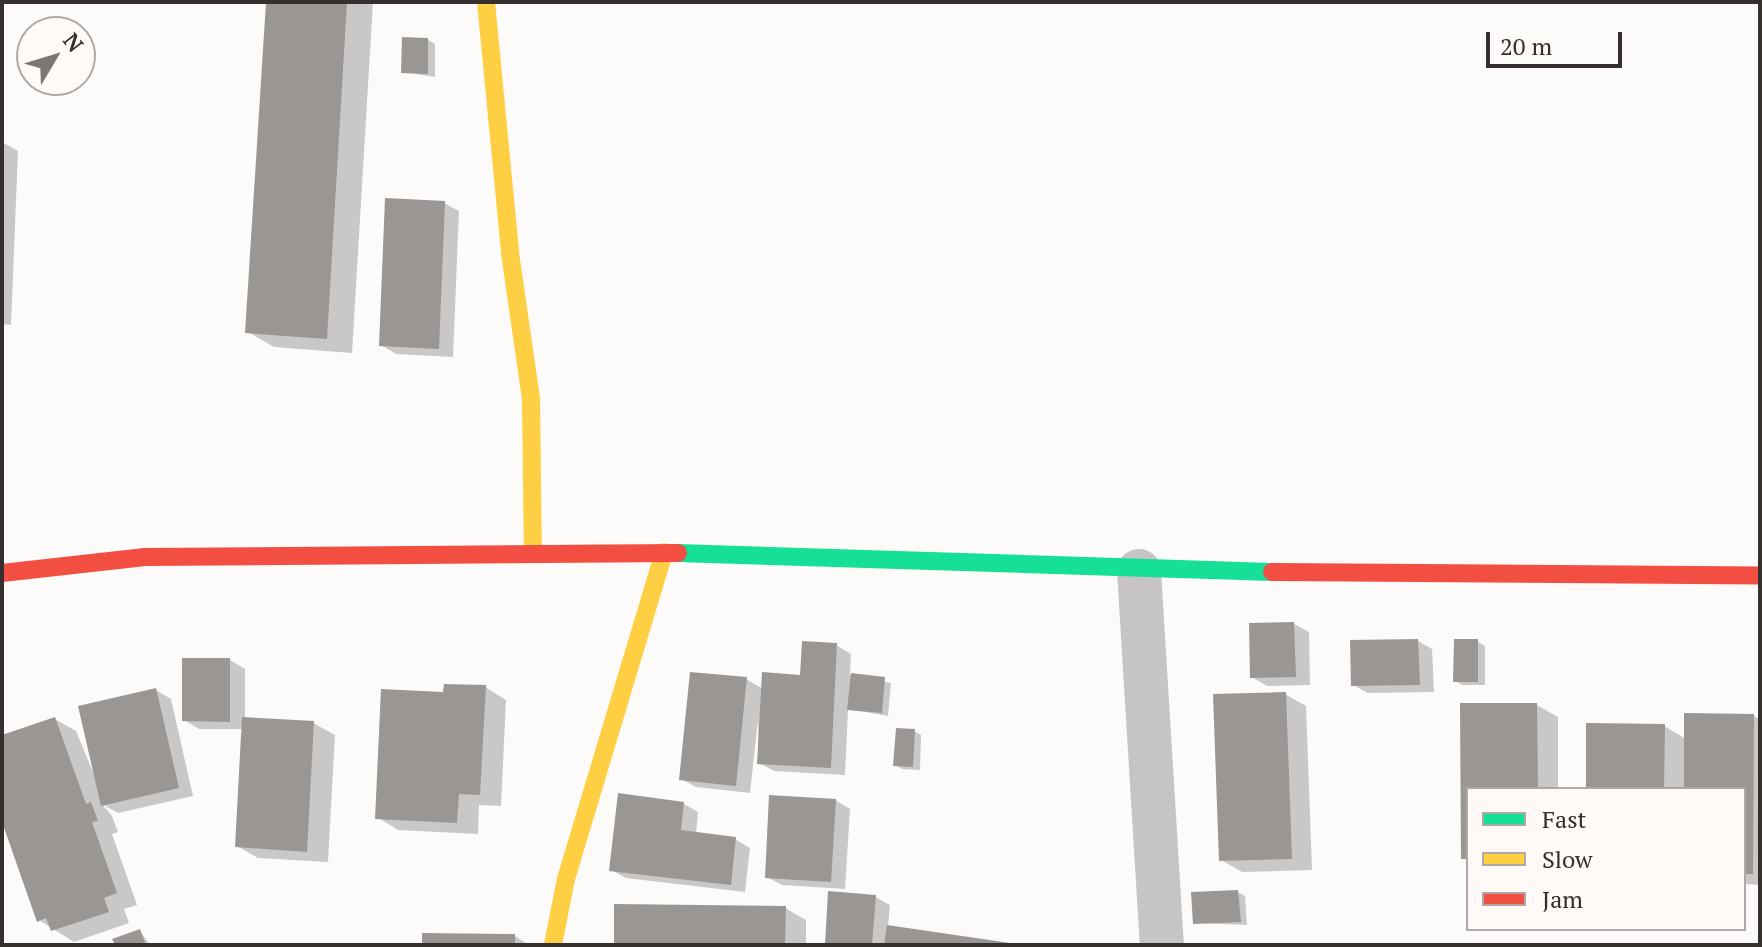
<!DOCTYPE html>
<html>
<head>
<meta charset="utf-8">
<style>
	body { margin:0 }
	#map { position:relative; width:1762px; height:947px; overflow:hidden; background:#fdfbf9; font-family:"PT Serif",serif }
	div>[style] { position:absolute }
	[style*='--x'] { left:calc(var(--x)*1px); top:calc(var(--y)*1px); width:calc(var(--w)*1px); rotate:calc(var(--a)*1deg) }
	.shadow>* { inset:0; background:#0003 }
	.building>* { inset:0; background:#999694 }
	.street>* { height:44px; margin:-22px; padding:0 22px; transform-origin:22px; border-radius:22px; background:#c6c5c3 }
	.fast>* { height:18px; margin:-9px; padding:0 9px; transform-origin:9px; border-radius:9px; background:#16e098 }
	.slow>* { height:18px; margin:-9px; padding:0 9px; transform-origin:9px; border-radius:9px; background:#ffcf43 }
	.jam>* { height:18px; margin:-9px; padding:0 9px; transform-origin:9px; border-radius:9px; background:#f24e42 }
	span { translate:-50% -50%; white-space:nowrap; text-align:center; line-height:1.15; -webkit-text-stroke:8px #fffaf7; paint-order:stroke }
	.frame { position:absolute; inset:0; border:4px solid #35302d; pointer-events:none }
	.legend { position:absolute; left:1466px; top:787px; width:280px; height:144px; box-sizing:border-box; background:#fffaf7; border:2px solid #aea9a6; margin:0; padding:10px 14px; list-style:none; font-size:24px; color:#35302d }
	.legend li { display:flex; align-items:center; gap:16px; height:40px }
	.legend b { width:40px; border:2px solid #aea9a6 }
	.north { position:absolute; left:16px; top:16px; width:80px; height:80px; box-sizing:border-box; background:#fffaf7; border:2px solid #aea9a6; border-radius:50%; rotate:52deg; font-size:22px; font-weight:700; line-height:32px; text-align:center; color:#35302d }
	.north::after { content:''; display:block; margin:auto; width:28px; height:36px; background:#7b7774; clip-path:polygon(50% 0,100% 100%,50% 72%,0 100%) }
	.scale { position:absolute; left:1486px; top:32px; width:136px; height:36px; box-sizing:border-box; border:4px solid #35302d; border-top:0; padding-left:10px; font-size:24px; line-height:28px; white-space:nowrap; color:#35302d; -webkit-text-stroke:6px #fffaf7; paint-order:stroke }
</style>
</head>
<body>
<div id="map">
	<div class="shadow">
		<div style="clip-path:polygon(268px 2px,373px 2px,352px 353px,274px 347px,248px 332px)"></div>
		<div style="clip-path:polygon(428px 40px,435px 44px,435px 77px,403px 72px)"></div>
		<div style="clip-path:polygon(2px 142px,18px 151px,11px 325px,2px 324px)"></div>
		<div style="clip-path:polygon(444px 203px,459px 211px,453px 357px,396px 354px,381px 345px)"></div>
		<div style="clip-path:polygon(1294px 624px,1309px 632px,1310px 685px,1267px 686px,1252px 677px)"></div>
		<div style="clip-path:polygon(1418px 641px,1432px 649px,1434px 692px,1368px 693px,1353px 685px)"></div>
		<div style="clip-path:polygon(1477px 641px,1485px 646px,1485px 685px,1462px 685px,1455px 681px)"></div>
		<div style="clip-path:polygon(836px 645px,851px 654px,850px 675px,891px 683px,888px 716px,848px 709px,845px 775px,774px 771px,759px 763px,758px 720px,750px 793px,696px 787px,681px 779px,746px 679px,763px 689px,802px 677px)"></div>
		<div style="clip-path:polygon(230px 660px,245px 669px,245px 720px,313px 723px,335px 735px,328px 862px,258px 858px,237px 846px,244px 729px,199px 729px,184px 720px)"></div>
		<div style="clip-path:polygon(485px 687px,506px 700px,501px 806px,479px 805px,478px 834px,398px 830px,377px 817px,445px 694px)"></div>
		<div style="clip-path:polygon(156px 690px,171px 699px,193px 796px,118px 813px,102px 804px,112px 816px,118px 832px,112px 834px,137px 905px,124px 909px,129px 923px,74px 942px,39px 920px,2px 816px,2px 737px,55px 719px,76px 731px,98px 784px)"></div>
		<div style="clip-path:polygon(1285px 694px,1306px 706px,1312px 870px,1242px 872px,1221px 860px)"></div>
		<div style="clip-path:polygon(1462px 705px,1537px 705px,1558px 717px,1558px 789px,1468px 789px,1468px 861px,1463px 858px)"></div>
		<div style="clip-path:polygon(1753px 716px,1760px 719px,1760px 885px,1744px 884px,1744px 789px,1588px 789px,1664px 726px,1686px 739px)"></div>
		<div style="clip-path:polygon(914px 731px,921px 735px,920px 770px,902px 769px,895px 765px)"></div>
		<div style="clip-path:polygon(835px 800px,850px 809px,845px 889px,782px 885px,767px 877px)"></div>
		<div style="clip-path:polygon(684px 804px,698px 812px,696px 834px,735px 839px,750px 848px,745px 892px,626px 878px,611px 870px)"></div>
		<div style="clip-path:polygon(1238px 892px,1245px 896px,1247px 925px,1195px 923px)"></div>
		<div style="clip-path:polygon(875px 897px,890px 905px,888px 927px,1009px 945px,827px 945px)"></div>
		<div style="clip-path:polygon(785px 908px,806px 920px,806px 945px,616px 945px)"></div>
		<div style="clip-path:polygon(140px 931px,150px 945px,117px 945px)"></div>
		<div style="clip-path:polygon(515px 936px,529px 945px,424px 945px)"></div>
	</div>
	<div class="building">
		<div style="clip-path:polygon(266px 2px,347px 2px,327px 339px,245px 333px)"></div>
		<div style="clip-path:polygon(402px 37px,428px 38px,428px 74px,401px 73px)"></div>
		<div style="clip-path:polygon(385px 198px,445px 201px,439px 349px,379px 346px)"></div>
		<div style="clip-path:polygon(1294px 622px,1296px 677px,1250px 678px,1249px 623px)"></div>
		<div style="clip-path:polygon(1418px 639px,1420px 685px,1351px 686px,1350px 640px)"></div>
		<div style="clip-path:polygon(1454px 639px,1478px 639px,1478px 682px,1453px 682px)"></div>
		<div style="clip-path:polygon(802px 641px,837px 643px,831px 768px,757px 764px,762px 672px,800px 675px)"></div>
		<div style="clip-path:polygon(182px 658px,230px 658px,230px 722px,182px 721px)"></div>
		<div style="clip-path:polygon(690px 672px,747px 677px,736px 786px,679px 780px)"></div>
		<div style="clip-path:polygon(851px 673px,885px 677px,882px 713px,847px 710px)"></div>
		<div style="clip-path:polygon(444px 684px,486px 685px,480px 795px,459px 794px,457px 823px,375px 819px,381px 689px,443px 692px)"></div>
		<div style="clip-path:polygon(156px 688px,179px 788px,101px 806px,78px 706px)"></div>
		<div style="clip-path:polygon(1286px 692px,1292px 859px,1219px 861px,1213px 694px)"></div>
		<div style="clip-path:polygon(1460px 703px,1537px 703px,1538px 789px,1468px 789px,1468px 859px,1461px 859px)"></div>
		<div style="clip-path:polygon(1684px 713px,1754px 714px,1753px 874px,1744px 874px,1744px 789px,1684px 789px)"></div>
		<div style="clip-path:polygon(55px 717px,86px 804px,91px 802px,98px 821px,92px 822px,117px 893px,104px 898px,109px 912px,51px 931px,46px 918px,37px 922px,2px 822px,2px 735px)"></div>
		<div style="clip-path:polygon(242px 717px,314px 721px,307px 852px,235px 847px)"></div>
		<div style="clip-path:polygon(1586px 723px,1665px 724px,1664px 789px,1586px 789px)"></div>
		<div style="clip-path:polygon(896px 728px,915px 729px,913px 767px,893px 766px)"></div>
		<div style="clip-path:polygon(618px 793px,684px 802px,681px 830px,736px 837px,731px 885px,609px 871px)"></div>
		<div style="clip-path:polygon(769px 795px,836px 799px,831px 882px,765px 878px)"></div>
		<div style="clip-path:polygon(1238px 890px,1241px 922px,1193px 924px,1191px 892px)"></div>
		<div style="clip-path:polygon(828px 891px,876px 895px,872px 945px,825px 945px)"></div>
		<div style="clip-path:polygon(614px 904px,786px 906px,785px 945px,614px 945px)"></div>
		<div style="clip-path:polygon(887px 925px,1010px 943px,1010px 945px,884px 945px)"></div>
		<div style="clip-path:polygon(140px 929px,146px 945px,115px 945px,112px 939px)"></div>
		<div style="clip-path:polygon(422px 933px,515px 934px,515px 945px,422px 945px)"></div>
	</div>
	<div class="street">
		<div style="--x:1139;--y:571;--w:375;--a:86.5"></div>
	</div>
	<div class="fast">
		<div style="--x:678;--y:553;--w:594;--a:1.83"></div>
	</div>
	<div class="slow">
		<div style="--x:486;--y:2;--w:252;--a:84.5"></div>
		<div style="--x:510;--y:253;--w:148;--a:81.8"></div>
		<div style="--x:531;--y:399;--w:155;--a:89.3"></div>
		<div style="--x:553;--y:945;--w:67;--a:-78.9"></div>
		<div style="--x:566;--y:879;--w:341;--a:-73.3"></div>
	</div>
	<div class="jam">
		<div style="--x:1272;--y:572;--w:488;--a:0.4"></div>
		<div style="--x:2;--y:573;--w:144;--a:-6.4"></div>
		<div style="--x:145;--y:557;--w:533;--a:-0.43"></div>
	</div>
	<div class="frame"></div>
	<ul class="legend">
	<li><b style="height:10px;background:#16e098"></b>Fast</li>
	<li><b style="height:10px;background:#ffcf43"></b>Slow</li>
	<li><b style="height:10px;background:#f24e42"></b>Jam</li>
	</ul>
	<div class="north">N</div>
	<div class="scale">20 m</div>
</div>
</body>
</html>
